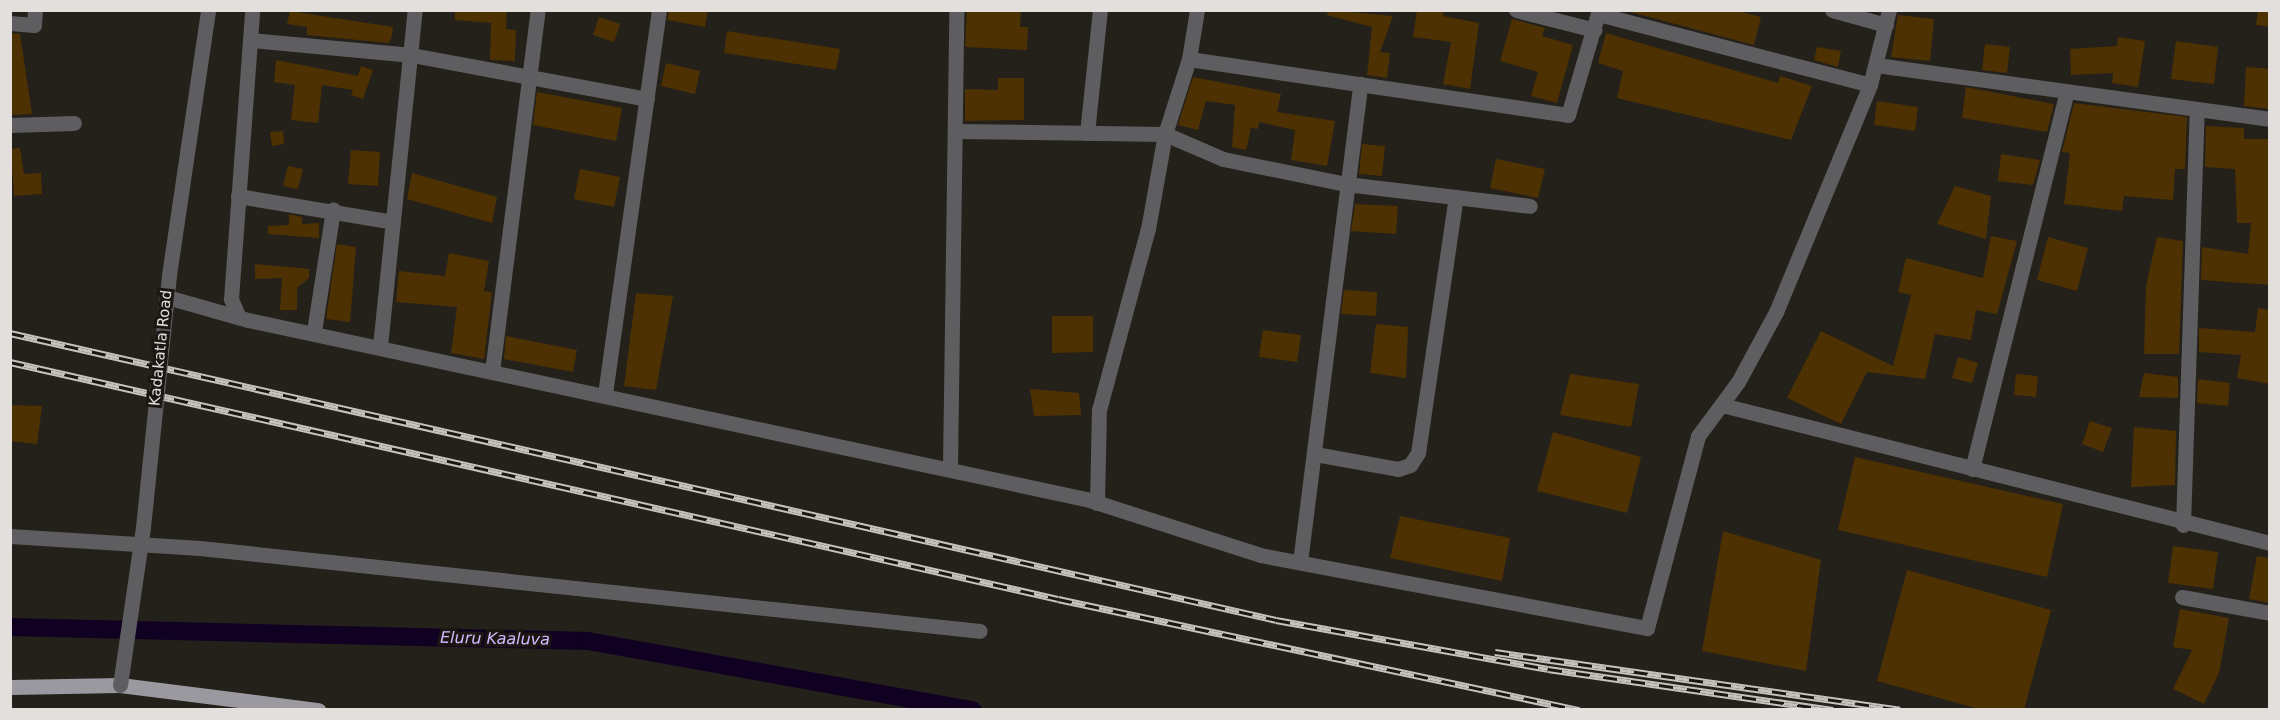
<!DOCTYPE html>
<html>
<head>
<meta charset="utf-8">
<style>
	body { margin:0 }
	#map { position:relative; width:2280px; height:720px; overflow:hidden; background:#24201a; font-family:"DejaVu Sans",sans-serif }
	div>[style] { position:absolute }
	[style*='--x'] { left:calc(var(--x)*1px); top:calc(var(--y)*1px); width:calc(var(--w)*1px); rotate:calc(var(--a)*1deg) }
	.canal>* { height:18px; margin:-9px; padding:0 9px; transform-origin:9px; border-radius:9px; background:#100122 }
	.building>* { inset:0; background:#4d3103 }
	.minor>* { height:15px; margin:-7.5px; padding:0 7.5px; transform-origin:7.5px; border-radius:7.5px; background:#5e5d60 }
	.major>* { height:15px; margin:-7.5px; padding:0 7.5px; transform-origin:7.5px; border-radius:7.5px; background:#9b99a0 }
	.rail>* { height:7px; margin-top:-3.5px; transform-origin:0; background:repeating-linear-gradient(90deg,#1b1611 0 14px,#c6c3bf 0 28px); box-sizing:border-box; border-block:2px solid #c6c3bf }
	.minor-bridge>* { height:15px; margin:-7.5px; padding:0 7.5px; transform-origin:7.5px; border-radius:7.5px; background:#5e5d60 }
	span { translate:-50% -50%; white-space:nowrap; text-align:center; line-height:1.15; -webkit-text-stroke:6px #1b1611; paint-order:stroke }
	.street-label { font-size:15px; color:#e2dfdc }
	.water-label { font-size:16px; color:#d2b9ff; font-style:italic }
	.frame { position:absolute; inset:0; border:12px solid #e2dfdc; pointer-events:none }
</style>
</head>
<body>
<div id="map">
	<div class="canal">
		<div style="--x:10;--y:627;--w:578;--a:1.39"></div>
		<div style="--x:588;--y:641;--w:391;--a:10.2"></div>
	</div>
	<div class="building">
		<div style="clip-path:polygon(455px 10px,507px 10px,506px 29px,516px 30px,515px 61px,490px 60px,491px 23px,455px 20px)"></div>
		<div style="clip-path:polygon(669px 10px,708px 10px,705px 27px,667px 20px)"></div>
		<div style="clip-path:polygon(967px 10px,1021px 10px,1020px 27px,1028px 27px,1027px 50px,965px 47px)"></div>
		<div style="clip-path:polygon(1328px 10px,1393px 16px,1380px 52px,1390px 53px,1387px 78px,1367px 75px,1372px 27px,1327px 15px)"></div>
		<div style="clip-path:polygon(1417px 10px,1444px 10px,1443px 16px,1479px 23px,1470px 89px,1443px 84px,1451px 42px,1413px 37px)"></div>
		<div style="clip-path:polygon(1623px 10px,1733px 10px,1761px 17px,1754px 45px)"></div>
		<div style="clip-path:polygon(2258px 10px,2270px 10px,2270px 27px,2256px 25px)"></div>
		<div style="clip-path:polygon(290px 11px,393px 27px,392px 36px,389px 43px,307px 35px,307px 27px,287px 24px)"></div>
		<div style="clip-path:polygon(1898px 15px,1934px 19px,1930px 61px,1891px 57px)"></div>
		<div style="clip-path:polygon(599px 17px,620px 24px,614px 42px,593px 35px)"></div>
		<div style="clip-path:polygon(1512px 19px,1545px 28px,1542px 36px,1573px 45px,1557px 103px,1531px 96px,1538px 72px,1500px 61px)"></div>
		<div style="clip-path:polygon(727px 31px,840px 49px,836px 70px,724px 53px)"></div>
		<div style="clip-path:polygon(10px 33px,20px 34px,32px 114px,10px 115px)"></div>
		<div style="clip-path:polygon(1606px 33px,1778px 83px,1780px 76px,1812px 86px,1791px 140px,1617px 98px,1623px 71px,1598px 63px)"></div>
		<div style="clip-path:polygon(2118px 37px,2145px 41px,2138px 87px,2112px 83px,2113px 73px,2071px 75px,2070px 49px,2117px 46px)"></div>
		<div style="clip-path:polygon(2176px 41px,2218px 47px,2214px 84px,2171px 79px)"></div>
		<div style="clip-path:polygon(1985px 44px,2010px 47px,2007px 73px,1982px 70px)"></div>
		<div style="clip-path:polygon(1817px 47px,1841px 51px,1838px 67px,1814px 60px)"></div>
		<div style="clip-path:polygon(276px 60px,358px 76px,361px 66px,373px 70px,363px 99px,351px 95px,353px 90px,322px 85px,318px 123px,291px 120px,295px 85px,274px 82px)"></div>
		<div style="clip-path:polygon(666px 63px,700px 71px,695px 94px,661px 86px)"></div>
		<div style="clip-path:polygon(2246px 67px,2270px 69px,2270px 109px,2244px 106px)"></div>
		<div style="clip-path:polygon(1193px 77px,1281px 94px,1277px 112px,1335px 121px,1327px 166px,1291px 160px,1295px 130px,1259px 122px,1258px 129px,1251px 128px,1246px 150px,1232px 147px,1235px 105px,1206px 101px,1198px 130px,1178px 125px)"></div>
		<div style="clip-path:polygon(998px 78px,1024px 78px,1024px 120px,965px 121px,965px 89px,998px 90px)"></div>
		<div style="clip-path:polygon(1966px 87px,2054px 104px,2047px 132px,1962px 118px)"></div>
		<div style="clip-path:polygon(537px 92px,622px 108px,616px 141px,533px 125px)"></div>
		<div style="clip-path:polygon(1877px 101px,1918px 107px,1915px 131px,1874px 125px)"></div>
		<div style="clip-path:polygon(2074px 103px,2187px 117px,2185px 169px,2175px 169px,2173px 200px,2124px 196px,2122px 211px,2064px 204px,2070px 153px,2062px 152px)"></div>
		<div style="clip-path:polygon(2206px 126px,2244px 128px,2244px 139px,2270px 139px,2270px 285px,2201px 280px,2202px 247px,2248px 254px,2251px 223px,2237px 223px,2235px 169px,2205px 167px)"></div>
		<div style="clip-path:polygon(283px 131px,284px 144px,272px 146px,270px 132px)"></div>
		<div style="clip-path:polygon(1362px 144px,1385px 146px,1382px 176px,1359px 174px)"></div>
		<div style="clip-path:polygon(20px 148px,24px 174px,41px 173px,42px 194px,14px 196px,11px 149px)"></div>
		<div style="clip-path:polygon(351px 150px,380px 152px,378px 186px,348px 184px)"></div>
		<div style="clip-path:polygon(2001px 154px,2040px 160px,2033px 185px,1998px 181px)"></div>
		<div style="clip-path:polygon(1496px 159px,1545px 169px,1538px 198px,1490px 188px)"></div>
		<div style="clip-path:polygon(288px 166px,303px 169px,298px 189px,283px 186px)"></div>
		<div style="clip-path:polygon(580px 169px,620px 177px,614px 207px,574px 199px)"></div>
		<div style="clip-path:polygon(412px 173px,497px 197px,492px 223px,407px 199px)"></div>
		<div style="clip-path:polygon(1955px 186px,1991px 196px,1986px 239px,1937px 224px)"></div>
		<div style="clip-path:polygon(1355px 204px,1398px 206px,1396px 234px,1351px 231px)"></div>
		<div style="clip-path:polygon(289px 214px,302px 217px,302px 224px,319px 223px,319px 238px,268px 234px,268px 226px,289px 225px)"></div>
		<div style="clip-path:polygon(1991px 236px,2017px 241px,1997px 314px,1976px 310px,1971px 340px,1935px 334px,1925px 379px,1867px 372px,1841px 424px,1787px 398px,1821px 331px,1893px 366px,1911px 295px,1898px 292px,1906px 258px,1983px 278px)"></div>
		<div style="clip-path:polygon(2048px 237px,2088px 248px,2077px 291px,2037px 280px)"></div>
		<div style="clip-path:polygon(2157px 237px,2183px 241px,2179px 354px,2144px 354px,2146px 286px)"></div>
		<div style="clip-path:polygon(337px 244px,356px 247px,350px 322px,326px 319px)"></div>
		<div style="clip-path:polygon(449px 253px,489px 261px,484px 291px,492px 292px,484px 359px,451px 353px,457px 307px,396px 302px,399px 271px,445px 276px)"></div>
		<div style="clip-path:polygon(255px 264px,309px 269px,309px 278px,297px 288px,297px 310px,280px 310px,282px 278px,255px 279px)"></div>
		<div style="clip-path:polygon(1344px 290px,1377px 292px,1376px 316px,1341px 314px)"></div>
		<div style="clip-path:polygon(636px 293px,673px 296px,656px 390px,624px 386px)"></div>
		<div style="clip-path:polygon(2258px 308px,2270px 310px,2270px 384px,2237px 378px,2241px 355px,2199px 352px,2199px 328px,2255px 332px)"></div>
		<div style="clip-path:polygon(1052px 316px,1093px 316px,1093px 352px,1052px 353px)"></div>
		<div style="clip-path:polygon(1376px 324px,1408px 327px,1406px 378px,1370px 373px)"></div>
		<div style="clip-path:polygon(1263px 330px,1301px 335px,1297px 362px,1259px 357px)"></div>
		<div style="clip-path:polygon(506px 336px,577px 350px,573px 372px,504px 359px)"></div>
		<div style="clip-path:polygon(1958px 357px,1978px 363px,1972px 383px,1952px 378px)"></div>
		<div style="clip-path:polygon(2144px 373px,2178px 377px,2178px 398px,2139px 397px)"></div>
		<div style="clip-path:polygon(1570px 374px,1639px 384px,1631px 427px,1560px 415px)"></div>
		<div style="clip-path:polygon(2016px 374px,2038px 376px,2036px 397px,2014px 395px)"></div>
		<div style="clip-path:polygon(2198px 379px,2230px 383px,2228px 406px,2197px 403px)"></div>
		<div style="clip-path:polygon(1030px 389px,1079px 393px,1081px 415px,1034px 416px)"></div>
		<div style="clip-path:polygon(10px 405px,42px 406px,37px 444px,10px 441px)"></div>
		<div style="clip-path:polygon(2090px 421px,2112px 428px,2103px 452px,2082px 444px)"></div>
		<div style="clip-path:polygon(2134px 427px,2176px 431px,2175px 485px,2131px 487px)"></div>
		<div style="clip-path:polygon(1553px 432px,1641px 457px,1627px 513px,1537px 491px)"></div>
		<div style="clip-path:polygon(1855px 457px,2063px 504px,2047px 577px,1838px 530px)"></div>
		<div style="clip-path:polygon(1400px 516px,1510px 538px,1502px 581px,1390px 558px)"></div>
		<div style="clip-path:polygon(1723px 531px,1821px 560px,1806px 671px,1702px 651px)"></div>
		<div style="clip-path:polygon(2173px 546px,2218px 552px,2213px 589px,2168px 583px)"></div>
		<div style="clip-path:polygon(2257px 556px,2270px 558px,2270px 603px,2249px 599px)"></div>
		<div style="clip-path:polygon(1907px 570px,2051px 610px,2024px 710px,1983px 710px,1877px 681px)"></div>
		<div style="clip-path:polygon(2180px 609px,2229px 618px,2219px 673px,2204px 704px,2173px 689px,2192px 650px,2173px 647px)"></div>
	</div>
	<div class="minor">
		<div style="--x:1516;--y:10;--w:81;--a:14.2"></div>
		<div style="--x:1832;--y:10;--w:56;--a:15.5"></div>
		<div style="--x:1598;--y:14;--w:281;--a:14.6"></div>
		<div style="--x:10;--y:23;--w:24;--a:5"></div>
		<div style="--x:34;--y:25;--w:15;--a:-86"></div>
		<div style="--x:250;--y:40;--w:163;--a:5.3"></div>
		<div style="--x:412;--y:55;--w:239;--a:10.6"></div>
		<div style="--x:1189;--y:59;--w:383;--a:8.4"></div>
		<div style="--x:1568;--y:115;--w:109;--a:-73.6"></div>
		<div style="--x:1876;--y:65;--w:398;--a:7.8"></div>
		<div style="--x:10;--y:125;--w:64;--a:-1.8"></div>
		<div style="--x:956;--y:131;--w:209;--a:0.8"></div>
		<div style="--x:1165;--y:134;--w:63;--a:23.3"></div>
		<div style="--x:1223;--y:159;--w:126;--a:11.5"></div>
		<div style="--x:1346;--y:184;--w:185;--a:6.8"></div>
		<div style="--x:1087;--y:133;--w:124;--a:-84"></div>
		<div style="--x:238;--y:196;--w:157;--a:9.5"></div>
		<div style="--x:167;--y:297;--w:84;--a:15.9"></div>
		<div style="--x:248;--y:320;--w:857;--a:12.06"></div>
		<div style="--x:1086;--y:499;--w:183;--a:17.8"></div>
		<div style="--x:1260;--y:555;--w:394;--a:10.7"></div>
		<div style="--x:1647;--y:628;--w:199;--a:-75.1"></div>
		<div style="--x:1698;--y:436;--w:67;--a:-53.5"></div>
		<div style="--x:1738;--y:382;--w:80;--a:-61.5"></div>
		<div style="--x:1776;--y:312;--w:246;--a:-67.5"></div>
		<div style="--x:1870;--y:85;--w:77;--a:-75.8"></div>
		<div style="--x:237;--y:313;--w:15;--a:-113"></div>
		<div style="--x:231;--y:299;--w:290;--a:-85.8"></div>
		<div style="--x:314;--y:331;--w:123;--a:-81.1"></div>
		<div style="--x:380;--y:346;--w:338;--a:-84.1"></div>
		<div style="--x:492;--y:372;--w:365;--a:-82.8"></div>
		<div style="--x:605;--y:394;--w:388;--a:-82"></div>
		<div style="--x:1722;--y:405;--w:565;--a:14.13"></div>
		<div style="--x:1315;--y:454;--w:84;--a:10.2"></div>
		<div style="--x:1398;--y:469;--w:13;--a:-18"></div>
		<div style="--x:1410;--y:465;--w:14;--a:-56"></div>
		<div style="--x:1418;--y:453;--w:259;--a:-81.6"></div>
		<div style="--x:950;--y:467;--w:457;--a:-89.2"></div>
		<div style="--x:1972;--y:469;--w:389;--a:-75.9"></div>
		<div style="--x:1097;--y:503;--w:93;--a:-88.8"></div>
		<div style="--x:1099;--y:410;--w:188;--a:-74.9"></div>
		<div style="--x:1148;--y:229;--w:97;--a:-79.9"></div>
		<div style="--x:1165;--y:134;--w:79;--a:-72.3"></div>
		<div style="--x:1189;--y:59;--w:50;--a:-80.7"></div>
		<div style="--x:2183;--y:525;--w:415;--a:-88.1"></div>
		<div style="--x:10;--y:536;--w:190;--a:3.6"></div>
		<div style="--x:200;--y:548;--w:784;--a:6.07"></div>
		<div style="--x:1300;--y:562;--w:482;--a:-82.8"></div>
		<div style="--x:2182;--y:597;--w:89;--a:10.3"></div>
	</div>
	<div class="major">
		<div style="--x:10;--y:687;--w:110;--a:-1"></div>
		<div style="--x:120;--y:685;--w:200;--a:7.2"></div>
	</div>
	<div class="rail">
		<div style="--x:10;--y:333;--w:1298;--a:12.77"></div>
		<div style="--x:1276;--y:620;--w:276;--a:10.2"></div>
		<div style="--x:1548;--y:669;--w:288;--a:8.2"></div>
		<div style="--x:10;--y:362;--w:1074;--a:12.74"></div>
		<div style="--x:1058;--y:599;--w:533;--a:12.03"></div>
		<div style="--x:1495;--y:652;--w:409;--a:8.1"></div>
	</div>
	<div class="minor-bridge">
		<div style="--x:120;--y:685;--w:160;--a:-81.7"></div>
		<div style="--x:143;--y:527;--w:253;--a:-84.1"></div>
		<div style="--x:169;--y:275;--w:268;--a:-81.6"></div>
	</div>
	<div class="street-label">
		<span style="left:161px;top:348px;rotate:-84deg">Kadakatla Road</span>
	</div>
	<div class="water-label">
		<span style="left:495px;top:639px;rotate:1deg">Eluru Kaaluva</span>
	</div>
	<div class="frame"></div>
</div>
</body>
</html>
